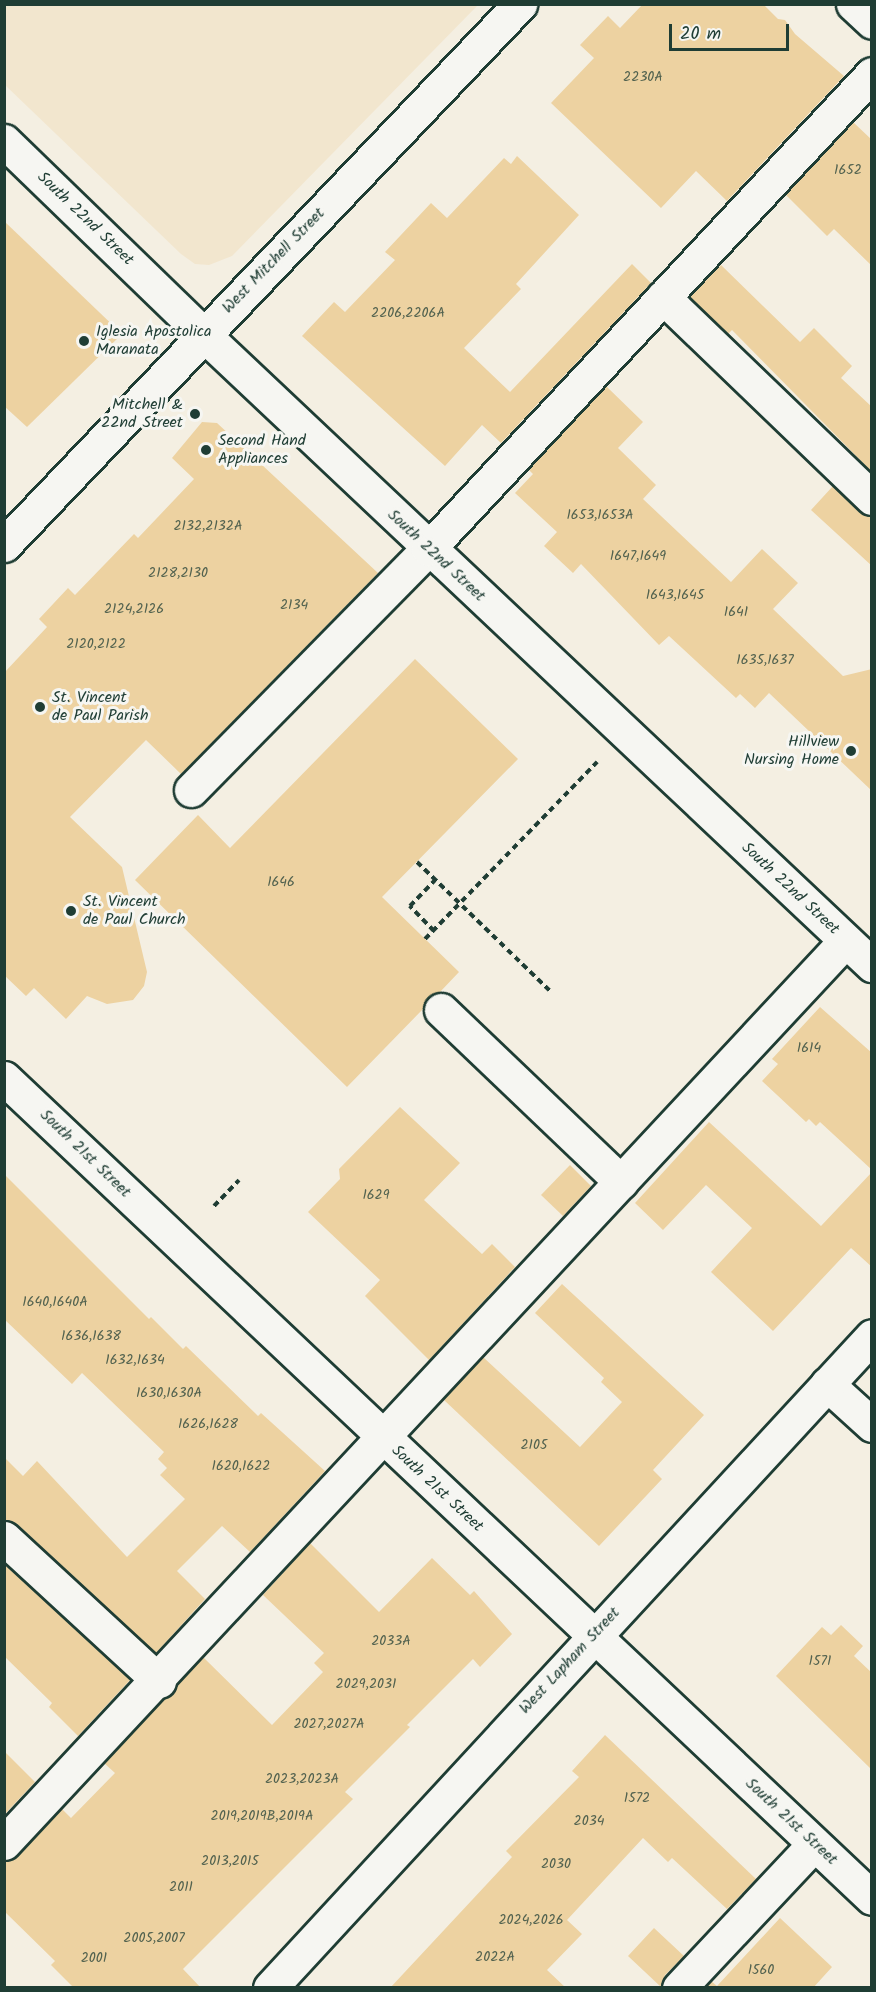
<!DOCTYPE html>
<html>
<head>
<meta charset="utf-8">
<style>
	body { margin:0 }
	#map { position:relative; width:876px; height:1992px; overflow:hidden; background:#f4efe2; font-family:Kalam,sans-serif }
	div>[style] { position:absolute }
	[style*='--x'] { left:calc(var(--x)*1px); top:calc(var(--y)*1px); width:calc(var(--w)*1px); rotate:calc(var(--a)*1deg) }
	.built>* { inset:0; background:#f2e6ce }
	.building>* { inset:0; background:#edd2a1 }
	.path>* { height:4px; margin-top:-2px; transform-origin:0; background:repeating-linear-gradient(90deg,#1f3d34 0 6px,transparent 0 10.5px) }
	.roads { filter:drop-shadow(2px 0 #1f3d34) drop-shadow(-2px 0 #1f3d34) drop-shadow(0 2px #1f3d34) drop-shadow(0 -2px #1f3d34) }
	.minor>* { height:33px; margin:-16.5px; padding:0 16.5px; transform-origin:16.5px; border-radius:16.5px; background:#f6f6f2 }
	.dots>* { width:16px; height:16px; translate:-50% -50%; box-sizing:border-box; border:3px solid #f6f6f2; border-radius:50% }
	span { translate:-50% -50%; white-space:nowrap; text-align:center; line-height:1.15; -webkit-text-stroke:6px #f6f6f2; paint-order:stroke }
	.number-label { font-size:14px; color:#52624f }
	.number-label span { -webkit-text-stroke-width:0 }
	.street-label { font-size:16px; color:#1f3d34 }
	.poi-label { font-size:16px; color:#1f3d34 }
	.left { translate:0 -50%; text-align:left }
	.right { translate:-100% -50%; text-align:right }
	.frame { position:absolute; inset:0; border:6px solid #1f3d34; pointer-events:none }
	.scale { position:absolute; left:669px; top:24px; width:120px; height:27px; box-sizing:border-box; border:3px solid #1f3d34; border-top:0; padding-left:8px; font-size:18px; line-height:21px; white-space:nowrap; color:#1f3d34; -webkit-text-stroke:4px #f6f6f2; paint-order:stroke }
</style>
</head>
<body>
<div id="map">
	<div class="built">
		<div style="clip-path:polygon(4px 5px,5px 4px,478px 5px,232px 256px,209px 265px,195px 264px,181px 254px,5px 85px)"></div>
	</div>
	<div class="building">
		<div style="clip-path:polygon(643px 4px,763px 4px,778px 19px,785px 20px,795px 34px,844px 76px,727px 201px,696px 171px,661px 208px,551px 103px,594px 58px,580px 45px,608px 16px,620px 28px)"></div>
		<div style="clip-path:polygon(853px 122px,872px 140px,872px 266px,834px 229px,827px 236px,785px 194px)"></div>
		<div style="clip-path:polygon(517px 156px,579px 215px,516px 284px,521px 289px,464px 348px,510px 392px,632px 264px,651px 283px,501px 443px,482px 425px,445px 466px,302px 336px,334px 302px,345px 312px,395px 260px,385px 252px,431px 203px,447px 218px,504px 158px,511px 164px)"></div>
		<div style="clip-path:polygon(4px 221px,122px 334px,27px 427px,4px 406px)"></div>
		<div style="clip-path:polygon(721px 265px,800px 342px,814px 328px,852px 366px,841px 378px,872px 407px,872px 472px,732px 330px,728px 334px,690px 297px)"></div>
		<div style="clip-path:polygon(606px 386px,643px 422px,618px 448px,656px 485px,643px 499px,731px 582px,762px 549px,798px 583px,773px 609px,843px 676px,872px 669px,872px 791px,769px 693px,755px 708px,740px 694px,736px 698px,669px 636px,659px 645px,581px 564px,573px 573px,544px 546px,557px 532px,515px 493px,533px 474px,528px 469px)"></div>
		<div style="clip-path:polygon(202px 422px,217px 423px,378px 573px,181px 774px,146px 740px,70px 817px,122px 867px,147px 972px,144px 986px,133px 1000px,107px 1004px,87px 996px,66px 1019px,34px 988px,26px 996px,4px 975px,4px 673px,47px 627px,39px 619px,68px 588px,75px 595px,134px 534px,138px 538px,194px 479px,172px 458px)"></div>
		<div style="clip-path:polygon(833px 486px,859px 512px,872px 516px,872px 566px,811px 510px)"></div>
		<div style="clip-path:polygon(415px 659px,518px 759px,382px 897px,459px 972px,440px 992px,428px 997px,423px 1009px,347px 1087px,135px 880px,198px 815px,230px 848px)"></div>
		<div style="clip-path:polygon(820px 1007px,872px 1053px,872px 1170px,820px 1122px,816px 1126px,809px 1119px,806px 1122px,762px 1081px,778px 1064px,772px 1059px)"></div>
		<div style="clip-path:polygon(400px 1107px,460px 1163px,424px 1200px,482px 1254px,492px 1244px,515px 1267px,429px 1360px,365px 1296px,380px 1280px,308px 1212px,340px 1179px,339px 1169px)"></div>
		<div style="clip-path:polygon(709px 1122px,821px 1226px,872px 1172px,872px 1267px,851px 1248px,773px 1331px,711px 1272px,752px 1228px,706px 1185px,663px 1230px,635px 1203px)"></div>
		<div style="clip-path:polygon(570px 1165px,591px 1186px,563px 1216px,541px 1195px)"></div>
		<div style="clip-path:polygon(4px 1174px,149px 1319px,151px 1317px,183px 1349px,186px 1346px,258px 1416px,261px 1413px,325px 1471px,250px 1552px,222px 1526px,177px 1571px,205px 1599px,156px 1653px,17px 1524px,4px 1520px,4px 1457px,23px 1476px,37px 1461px,127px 1557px,185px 1499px,160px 1475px,167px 1468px,158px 1459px,164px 1452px,82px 1373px,72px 1384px,4px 1319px)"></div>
		<div style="clip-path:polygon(562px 1284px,704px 1415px,653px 1470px,662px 1479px,599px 1546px,444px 1400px,483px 1357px,580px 1447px,622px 1402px,601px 1382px,604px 1378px,535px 1313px)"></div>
		<div style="clip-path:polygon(310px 1543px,379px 1612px,432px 1558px,470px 1595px,474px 1591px,512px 1634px,480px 1667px,473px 1659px,407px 1725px,410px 1727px,345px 1792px,353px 1799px,183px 1969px,201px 1988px,74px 1988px,51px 1965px,55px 1961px,4px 1911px,4px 1861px,18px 1856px,62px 1809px,71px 1818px,115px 1773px,104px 1763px,203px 1657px,272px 1725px,323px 1672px,314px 1663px,324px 1653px,263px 1595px)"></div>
		<div style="clip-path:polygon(4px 1564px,130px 1680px,78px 1736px,49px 1707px,52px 1703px,4px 1656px)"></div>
		<div style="clip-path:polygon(841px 1625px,863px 1646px,854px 1656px,872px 1673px,872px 1770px,776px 1676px,822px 1627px,831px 1635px)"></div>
		<div style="clip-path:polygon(605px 1735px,756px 1879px,727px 1909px,672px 1858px,668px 1862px,643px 1838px,567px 1920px,582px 1934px,547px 1970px,566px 1988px,390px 1988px,512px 1857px,506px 1851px,579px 1777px,572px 1771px)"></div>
		<div style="clip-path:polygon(4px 1751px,35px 1782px,4px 1815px)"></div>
		<div style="clip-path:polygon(780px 1918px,832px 1967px,813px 1988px,705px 1988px,711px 1981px,717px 1986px)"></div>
		<div style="clip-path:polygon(654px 1928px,684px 1956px,665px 1975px,661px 1987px,628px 1956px)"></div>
	</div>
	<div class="path">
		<div style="--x:417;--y:862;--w:185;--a:44.1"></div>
		<div style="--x:434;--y:931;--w:35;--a:-134"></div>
		<div style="--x:410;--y:906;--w:36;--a:-46"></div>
		<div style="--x:425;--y:939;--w:247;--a:-45.8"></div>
		<div style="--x:214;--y:1206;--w:36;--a:-46"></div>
	</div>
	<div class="roads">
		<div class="minor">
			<div style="--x:853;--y:4;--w:26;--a:43"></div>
			<div style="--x:4;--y:141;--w:277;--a:44.1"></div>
			<div style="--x:203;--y:334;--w:920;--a:43.33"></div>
			<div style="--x:663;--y:297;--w:290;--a:43.9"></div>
			<div style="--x:4;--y:545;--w:748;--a:-46.35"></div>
			<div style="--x:191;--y:790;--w:338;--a:-45.5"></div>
			<div style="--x:428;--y:549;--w:650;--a:-46.93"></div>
			<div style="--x:441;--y:1010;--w:249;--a:43.7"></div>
			<div style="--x:4;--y:1078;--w:1194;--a:43.37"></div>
			<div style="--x:827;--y:1384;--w:61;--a:42.3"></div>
			<div style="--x:4;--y:1538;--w:211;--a:42.7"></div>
			<div style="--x:4;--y:1843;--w:1233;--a:-47"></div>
			<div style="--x:270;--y:1988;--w:887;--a:-47.28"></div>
			<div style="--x:679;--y:1988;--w:197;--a:-46.8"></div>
		</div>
	</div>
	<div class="dots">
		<div style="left:84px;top:341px;background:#1f3d34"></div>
		<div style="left:195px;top:414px;background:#1f3d34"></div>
		<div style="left:206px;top:450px;background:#1f3d34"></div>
		<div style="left:40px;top:707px;background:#1f3d34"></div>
		<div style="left:851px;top:751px;background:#1f3d34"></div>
		<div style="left:71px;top:911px;background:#1f3d34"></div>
	</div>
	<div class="number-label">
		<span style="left:643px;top:77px">2230A</span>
		<span style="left:848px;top:170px">1652</span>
		<span style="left:408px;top:313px">2206,2206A</span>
		<span style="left:600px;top:515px">1653,1653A</span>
		<span style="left:208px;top:526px">2132,2132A</span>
		<span style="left:638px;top:556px">1647,1649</span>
		<span style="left:178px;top:573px">2128,2130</span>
		<span style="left:675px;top:595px">1643,1645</span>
		<span style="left:294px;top:605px">2134</span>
		<span style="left:134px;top:609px">2124,2126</span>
		<span style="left:736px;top:612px">1641</span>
		<span style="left:96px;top:644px">2120,2122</span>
		<span style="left:765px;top:660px">1635,1637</span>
		<span style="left:281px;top:882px">1646</span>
		<span style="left:809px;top:1048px">1614</span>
		<span style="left:376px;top:1195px">1629</span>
		<span style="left:55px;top:1302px">1640,1640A</span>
		<span style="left:91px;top:1336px">1636,1638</span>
		<span style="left:135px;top:1360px">1632,1634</span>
		<span style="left:169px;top:1393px">1630,1630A</span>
		<span style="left:208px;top:1424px">1626,1628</span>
		<span style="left:534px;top:1445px">2105</span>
		<span style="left:241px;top:1466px">1620,1622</span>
		<span style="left:391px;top:1641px">2033A</span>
		<span style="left:820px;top:1661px">1571</span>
		<span style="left:366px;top:1684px">2029,2031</span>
		<span style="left:329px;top:1724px">2027,2027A</span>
		<span style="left:302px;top:1779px">2023,2023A</span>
		<span style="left:637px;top:1798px">1572</span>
		<span style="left:262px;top:1816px">2019,2019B,2019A</span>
		<span style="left:589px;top:1821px">2034</span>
		<span style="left:230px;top:1861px">2013,2015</span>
		<span style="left:556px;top:1864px">2030</span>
		<span style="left:181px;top:1887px">2011</span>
		<span style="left:531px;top:1920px">2024,2026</span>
		<span style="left:154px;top:1938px">2005,2007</span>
		<span style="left:495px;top:1957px">2022A</span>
		<span style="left:94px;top:1958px">2001</span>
		<span style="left:761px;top:1970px">1560</span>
	</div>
	<div class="street-label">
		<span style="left:85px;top:219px;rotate:44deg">South 22nd Street</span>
		<span style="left:274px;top:261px;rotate:-46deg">West Mitchell Street</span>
		<span style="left:436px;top:556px;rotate:43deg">South 22nd Street</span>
		<span style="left:790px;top:889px;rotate:43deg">South 22nd Street</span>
		<span style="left:85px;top:1154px;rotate:44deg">South 21st Street</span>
		<span style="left:437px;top:1489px;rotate:43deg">South 21st Street</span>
		<span style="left:570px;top:1661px;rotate:-47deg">West Lapham Street</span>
		<span style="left:791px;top:1822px;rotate:43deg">South 21st Street</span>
	</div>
	<div class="poi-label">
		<span class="left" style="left:96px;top:341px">Iglesia Apostolica<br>Maranata</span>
		<span class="right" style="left:183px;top:414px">Mitchell &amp;<br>22nd Street</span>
		<span class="left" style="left:218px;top:450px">Second Hand<br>Appliances</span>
		<span class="left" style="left:52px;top:707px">St. Vincent<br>de Paul Parish</span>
		<span class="right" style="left:839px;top:751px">Hillview<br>Nursing Home</span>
		<span class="left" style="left:83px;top:911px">St. Vincent<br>de Paul Church</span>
	</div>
	<div class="frame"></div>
	<div class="scale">20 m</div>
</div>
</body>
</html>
